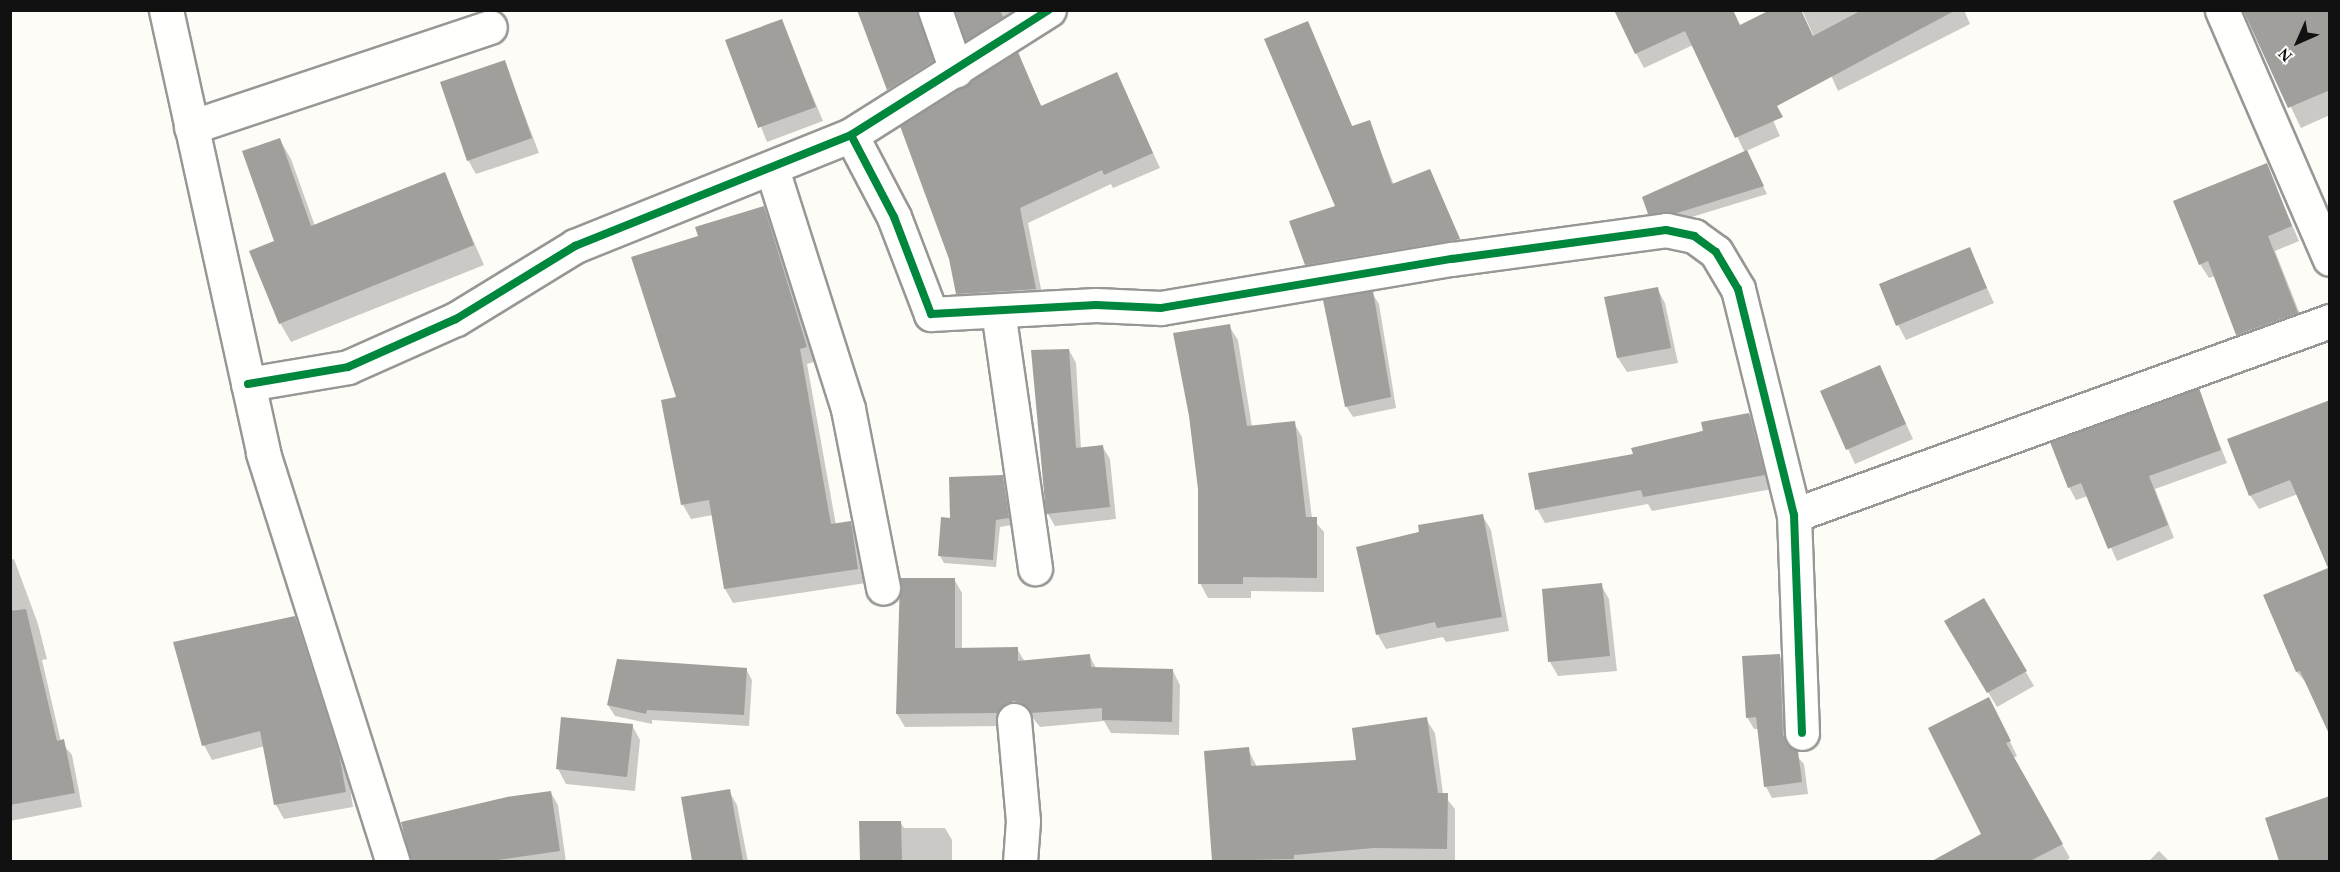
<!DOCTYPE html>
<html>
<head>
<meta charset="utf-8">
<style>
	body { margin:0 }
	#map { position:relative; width:2340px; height:872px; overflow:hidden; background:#fdfcf7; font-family:"Times New Roman",serif }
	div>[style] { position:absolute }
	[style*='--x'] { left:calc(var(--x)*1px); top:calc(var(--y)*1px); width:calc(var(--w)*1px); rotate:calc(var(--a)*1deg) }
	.shadow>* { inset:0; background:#0003 }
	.building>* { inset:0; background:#a19f9c }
	.roads { filter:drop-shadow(2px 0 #979795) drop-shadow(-2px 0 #979795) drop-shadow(0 2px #979795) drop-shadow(0 -2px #979795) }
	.minor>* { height:33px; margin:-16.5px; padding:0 16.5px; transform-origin:16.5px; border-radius:16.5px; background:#fffffe }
	.cycleway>* { height:8px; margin:-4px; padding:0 4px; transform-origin:4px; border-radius:4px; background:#00873e }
	span { translate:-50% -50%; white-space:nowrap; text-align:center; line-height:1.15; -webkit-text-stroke:6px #fff; paint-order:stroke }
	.frame { position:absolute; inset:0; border:12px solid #111; pointer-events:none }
	.north { position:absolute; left:2268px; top:12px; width:60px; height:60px; -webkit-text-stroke:4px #fff; paint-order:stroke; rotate:225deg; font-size:16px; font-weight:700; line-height:24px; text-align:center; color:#111 }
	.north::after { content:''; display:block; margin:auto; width:21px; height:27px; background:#111; clip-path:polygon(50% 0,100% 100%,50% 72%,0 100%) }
</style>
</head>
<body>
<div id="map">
	<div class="shadow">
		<div style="clip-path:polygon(859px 10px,933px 10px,925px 31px,940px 76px,896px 104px)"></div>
		<div style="clip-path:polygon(955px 10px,1028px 10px,1004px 18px,1010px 32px,975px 54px)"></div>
		<div style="clip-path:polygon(1724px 10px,1780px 136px,1746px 151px,1767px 194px,1682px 220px,1654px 220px,1649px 213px,1745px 153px,1693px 45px,1644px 68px,1636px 53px)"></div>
		<div style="clip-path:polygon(1802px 10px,1964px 10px,1970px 24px,1838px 91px)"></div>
		<div style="clip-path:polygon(2244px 10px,2330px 10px,2330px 115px,2301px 128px)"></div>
		<div style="clip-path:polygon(781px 21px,823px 121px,767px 142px,727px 41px)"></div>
		<div style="clip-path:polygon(1308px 23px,1353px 128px,1369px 122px,1394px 185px,1430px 171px,1466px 252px,1314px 277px,1306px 264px,1337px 207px)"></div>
		<div style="clip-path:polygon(1017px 54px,1042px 107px,1117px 74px,1160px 168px,1113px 188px,1111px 184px,1028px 223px,1044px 304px,966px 308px,958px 293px,951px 259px)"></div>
		<div style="clip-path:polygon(504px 61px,539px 153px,476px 174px,468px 160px)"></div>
		<div style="clip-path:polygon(280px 140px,291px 159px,315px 226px,444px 174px,484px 265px,291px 342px,280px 323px,276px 242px)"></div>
		<div style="clip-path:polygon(2266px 165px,2299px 241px,2275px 251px,2305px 327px,2246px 349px,2215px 276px,2209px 278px,2200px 264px)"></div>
		<div style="clip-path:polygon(763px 207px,771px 222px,814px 362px,807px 364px,836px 525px,850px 524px,859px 538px,866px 583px,733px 603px,725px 589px,713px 515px,691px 519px,683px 505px,662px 401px,678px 398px,700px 237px)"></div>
		<div style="clip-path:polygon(1969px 249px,1994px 303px,1906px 340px,1898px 325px)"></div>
		<div style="clip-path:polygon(1657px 288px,1665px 303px,1678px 363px,1627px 372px,1618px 358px,1606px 299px)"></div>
		<div style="clip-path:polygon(1372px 293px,1379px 304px,1396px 408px,1353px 417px,1346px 406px)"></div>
		<div style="clip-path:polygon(1229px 326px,1238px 340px,1252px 427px,1294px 423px,1302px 437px,1312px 518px,1324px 532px,1324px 592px,1251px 591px,1251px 598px,1208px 598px,1200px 583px)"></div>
		<div style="clip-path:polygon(1069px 350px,1076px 363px,1081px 449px,1102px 446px,1110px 459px,1116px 519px,1055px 526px,1048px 514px)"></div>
		<div style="clip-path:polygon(1880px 367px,1913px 439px,1855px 464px,1822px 392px)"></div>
		<div style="clip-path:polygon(2198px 390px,2227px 463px,2155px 489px,2174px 538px,2117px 561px,2088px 496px,2076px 500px,2069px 487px)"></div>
		<div style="clip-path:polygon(2330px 402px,2298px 494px,2259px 509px,2250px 495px)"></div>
		<div style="clip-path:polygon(1749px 414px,1757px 429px,1772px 489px,1652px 511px,1648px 504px,1545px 523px,1537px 509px,1634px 455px)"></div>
		<div style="clip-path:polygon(1002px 477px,1012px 525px,1000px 527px,996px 567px,944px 563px,940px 556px,952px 520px)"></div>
		<div style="clip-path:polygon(1482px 515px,1491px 530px,1509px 631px,1446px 642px,1443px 637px,1386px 649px,1378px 635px,1358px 548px)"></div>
		<div style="clip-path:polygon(14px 559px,38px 624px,47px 659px,42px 660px,61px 742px,72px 755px,82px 807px,10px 821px,10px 560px)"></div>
		<div style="clip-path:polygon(954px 579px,962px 593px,962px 649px,1017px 649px,1025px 662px,1089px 655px,1096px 668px,1173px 671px,1180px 685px,1179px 735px,1111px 733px,1104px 721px,1040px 727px,1032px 717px,1021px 715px,1005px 726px,905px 727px,897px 714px)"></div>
		<div style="clip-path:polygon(1601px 585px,1609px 599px,1617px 671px,1558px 676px,1550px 662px)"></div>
		<div style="clip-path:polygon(2265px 596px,2308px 685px,2297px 672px)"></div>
		<div style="clip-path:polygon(1984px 600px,2034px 686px,1997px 707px,1946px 622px)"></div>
		<div style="clip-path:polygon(294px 617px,303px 632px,347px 770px,353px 807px,284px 819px,276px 805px,265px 746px,212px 760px,204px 745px)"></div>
		<div style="clip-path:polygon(1779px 655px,1786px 667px,1789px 747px,1804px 764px,1808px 794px,1772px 798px,1766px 787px,1759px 729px,1754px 729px,1747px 717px)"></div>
		<div style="clip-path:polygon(746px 669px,752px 680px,749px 726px,652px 720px,652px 724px,615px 716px,608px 705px)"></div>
		<div style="clip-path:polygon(1996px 713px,2017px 756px,2013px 758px,2070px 858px,2064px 862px,1992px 862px,1978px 837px,1983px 835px)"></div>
		<div style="clip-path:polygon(1426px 719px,1435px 733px,1443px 794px,1455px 809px,1455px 862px,1214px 862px,1206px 752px,1248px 749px,1257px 767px,1358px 761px)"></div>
		<div style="clip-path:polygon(632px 725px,640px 740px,635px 791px,566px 784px,558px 769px)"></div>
		<div style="clip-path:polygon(729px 791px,737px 805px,748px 862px,694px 862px,683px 799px)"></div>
		<div style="clip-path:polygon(551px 793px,558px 805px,566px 862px,412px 862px,403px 823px)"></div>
		<div style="clip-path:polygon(2330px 798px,2330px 862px,2281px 862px,2267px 819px)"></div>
		<div style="clip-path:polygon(900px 822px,904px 828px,945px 828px,952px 840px,952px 862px,861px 862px,861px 823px)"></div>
		<div style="clip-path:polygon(2159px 851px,2170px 862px,2148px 862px)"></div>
		<div style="clip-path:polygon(1668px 860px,1719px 862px,1668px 862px)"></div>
	</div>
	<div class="building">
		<div style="clip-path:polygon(857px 10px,917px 10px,933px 61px,887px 90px)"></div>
		<div style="clip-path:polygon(955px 10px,1000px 10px,1003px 17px,966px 41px)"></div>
		<div style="clip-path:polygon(1614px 10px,1733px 10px,1740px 25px,1770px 10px,1801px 10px,1813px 36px,1862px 10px,1956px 10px,1777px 106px,1783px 117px,1735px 138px,1685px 31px,1635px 54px)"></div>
		<div style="clip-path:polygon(2243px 10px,2330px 10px,2330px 90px,2288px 108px)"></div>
		<div style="clip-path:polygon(782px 19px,816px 107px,758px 128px,725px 40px)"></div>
		<div style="clip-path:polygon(1308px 21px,1352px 126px,1370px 120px,1392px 184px,1430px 169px,1460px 239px,1305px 265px,1289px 221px,1335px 206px,1264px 39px)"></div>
		<div style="clip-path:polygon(1018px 52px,1041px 106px,1117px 72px,1153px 153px,1104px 175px,1102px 170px,1020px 208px,1036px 289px,956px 294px,949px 259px,900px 126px)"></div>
		<div style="clip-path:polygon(505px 60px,532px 138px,467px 161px,440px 82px)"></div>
		<div style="clip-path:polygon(280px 138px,311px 226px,445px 172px,474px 245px,279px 324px,249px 251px,274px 241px,242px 151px)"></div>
		<div style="clip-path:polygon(1747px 150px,1764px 186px,1677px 213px,1648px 214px,1642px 197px)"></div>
		<div style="clip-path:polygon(2267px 163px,2292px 226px,2268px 236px,2298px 313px,2236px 335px,2208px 261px,2199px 265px,2173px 201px)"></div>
		<div style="clip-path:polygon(764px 206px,807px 347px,800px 349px,831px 524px,851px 521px,858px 569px,724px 589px,709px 500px,681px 505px,661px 400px,676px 397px,631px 257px,698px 236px,695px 227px)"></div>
		<div style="clip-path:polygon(1970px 247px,1987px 288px,1896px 326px,1879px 284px)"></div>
		<div style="clip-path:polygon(1658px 287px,1671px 348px,1617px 358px,1604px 297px)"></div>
		<div style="clip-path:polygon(1373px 291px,1391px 397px,1345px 407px,1323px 300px)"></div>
		<div style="clip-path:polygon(1230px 324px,1247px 426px,1295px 421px,1306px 517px,1317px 517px,1317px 578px,1243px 577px,1243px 584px,1198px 584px,1198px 489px,1189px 416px,1173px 333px)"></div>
		<div style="clip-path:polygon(1069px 349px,1076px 448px,1103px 445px,1110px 507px,1046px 514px,1031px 350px)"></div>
		<div style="clip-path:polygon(1880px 365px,1906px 424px,1846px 450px,1820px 391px)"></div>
		<div style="clip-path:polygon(2199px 388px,2221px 450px,2149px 476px,2168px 525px,2108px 549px,2081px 483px,2068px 488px,2050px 442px)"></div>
		<div style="clip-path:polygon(2330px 400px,2330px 736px,2300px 671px,2296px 672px,2263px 595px,2328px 568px,2290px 480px,2249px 496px,2227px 439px)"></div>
		<div style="clip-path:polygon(1749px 413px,1765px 475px,1643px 497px,1641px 490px,1535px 510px,1528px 473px,1633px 454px,1631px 448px,1703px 431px,1701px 422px)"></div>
		<div style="clip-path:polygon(1003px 475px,1009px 518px,996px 520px,993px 560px,938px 556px,941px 517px,950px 518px,949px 477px)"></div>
		<div style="clip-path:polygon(1483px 514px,1502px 617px,1437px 628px,1435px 622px,1376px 635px,1356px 547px,1419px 532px,1418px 525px)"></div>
		<div style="clip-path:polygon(900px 578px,955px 578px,955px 648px,1018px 647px,1018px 661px,1090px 654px,1091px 667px,1173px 669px,1172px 722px,1102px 720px,1102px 708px,1031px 713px,1022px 703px,1013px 701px,997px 713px,896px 714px)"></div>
		<div style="clip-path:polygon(1602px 583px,1610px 656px,1548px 662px,1542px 589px)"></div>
		<div style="clip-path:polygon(1984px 598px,2027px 671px,1987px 693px,1944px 621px)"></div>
		<div style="clip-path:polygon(26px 609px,57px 741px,64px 739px,75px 793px,10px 805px,10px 611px)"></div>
		<div style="clip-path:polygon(295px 616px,339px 754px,346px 792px,274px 805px,260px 731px,202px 746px,173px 642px)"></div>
		<div style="clip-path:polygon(1780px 654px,1783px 734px,1786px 743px,1798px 751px,1802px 782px,1764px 787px,1756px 717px,1746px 718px,1742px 656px)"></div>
		<div style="clip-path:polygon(617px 659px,747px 668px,744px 715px,647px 710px,646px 714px,607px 705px)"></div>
		<div style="clip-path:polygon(1989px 697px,2011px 741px,2006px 743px,2063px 844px,2030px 861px,1932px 861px,1981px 834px,1928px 728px)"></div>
		<div style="clip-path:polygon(561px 717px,633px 724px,627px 777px,556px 769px)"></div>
		<div style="clip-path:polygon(1427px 717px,1438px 793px,1448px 793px,1447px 849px,1374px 848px,1294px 855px,1294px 859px,1212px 861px,1204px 751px,1249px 747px,1251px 766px,1356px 760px,1352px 728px)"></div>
		<div style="clip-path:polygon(730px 789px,743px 861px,692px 861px,681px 797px)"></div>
		<div style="clip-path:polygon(551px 791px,560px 851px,490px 861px,411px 861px,401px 822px,507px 797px)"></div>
		<div style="clip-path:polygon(2330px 796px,2330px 861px,2279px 861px,2265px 818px)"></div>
		<div style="clip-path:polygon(859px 821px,901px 821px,902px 861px,860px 861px)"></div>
	</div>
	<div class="roads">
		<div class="minor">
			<div style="--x:166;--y:10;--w:453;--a:77.6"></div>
			<div style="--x:263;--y:453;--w:429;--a:72.4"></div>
			<div style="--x:935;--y:10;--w:64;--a:70.7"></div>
			<div style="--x:2222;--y:10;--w:271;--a:66.6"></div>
			<div style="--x:191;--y:127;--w:315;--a:-18.5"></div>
			<div style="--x:851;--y:135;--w:93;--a:62.3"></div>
			<div style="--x:894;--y:217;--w:104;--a:69.1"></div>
			<div style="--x:931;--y:314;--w:165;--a:-3.1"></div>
			<div style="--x:1096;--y:305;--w:65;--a:2.6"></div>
			<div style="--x:1161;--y:308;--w:295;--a:-9.6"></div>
			<div style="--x:1452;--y:259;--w:216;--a:-7.7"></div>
			<div style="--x:1666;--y:230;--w:29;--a:12"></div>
			<div style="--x:1694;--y:236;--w:27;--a:36"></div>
			<div style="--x:1716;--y:252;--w:43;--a:59.3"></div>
			<div style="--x:1738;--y:289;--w:233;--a:76.1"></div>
			<div style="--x:1794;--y:515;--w:218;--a:87.9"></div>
			<div style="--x:772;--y:169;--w:252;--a:72.4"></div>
			<div style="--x:848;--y:409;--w:182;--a:78.9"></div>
			<div style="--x:998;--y:311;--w:260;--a:81.8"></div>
			<div style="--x:248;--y:384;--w:101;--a:-9.6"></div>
			<div style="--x:348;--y:367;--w:118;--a:-24"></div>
			<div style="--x:456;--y:319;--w:140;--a:-31.5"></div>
			<div style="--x:575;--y:246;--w:297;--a:-21.9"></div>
			<div style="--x:851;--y:135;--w:234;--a:-32.3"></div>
			<div style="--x:1794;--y:515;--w:570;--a:-19.9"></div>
			<div style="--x:1014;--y:720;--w:101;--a:84.9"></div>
			<div style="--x:1023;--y:821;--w:41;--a:94.2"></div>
		</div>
	</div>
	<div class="cycleway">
		<div style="--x:851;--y:135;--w:93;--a:62.3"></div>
		<div style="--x:894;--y:217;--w:104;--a:69.1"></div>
		<div style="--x:931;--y:314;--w:165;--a:-3.1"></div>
		<div style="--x:1096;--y:305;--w:65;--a:2.6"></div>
		<div style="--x:1161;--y:308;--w:295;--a:-9.6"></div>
		<div style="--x:1452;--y:259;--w:216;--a:-7.7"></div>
		<div style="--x:1666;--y:230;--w:29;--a:12"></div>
		<div style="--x:1694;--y:236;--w:27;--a:36"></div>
		<div style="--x:1716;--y:252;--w:43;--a:59.3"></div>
		<div style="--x:1738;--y:289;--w:233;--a:76.1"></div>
		<div style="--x:1794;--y:515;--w:218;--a:87.9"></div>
		<div style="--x:248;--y:384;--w:101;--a:-9.6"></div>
		<div style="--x:348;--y:367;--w:118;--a:-24"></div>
		<div style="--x:456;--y:319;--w:140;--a:-31.5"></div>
		<div style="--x:575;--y:246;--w:297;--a:-21.9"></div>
		<div style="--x:851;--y:135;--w:234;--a:-32.3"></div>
	</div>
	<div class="frame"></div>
	<div class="north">N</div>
</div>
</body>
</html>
